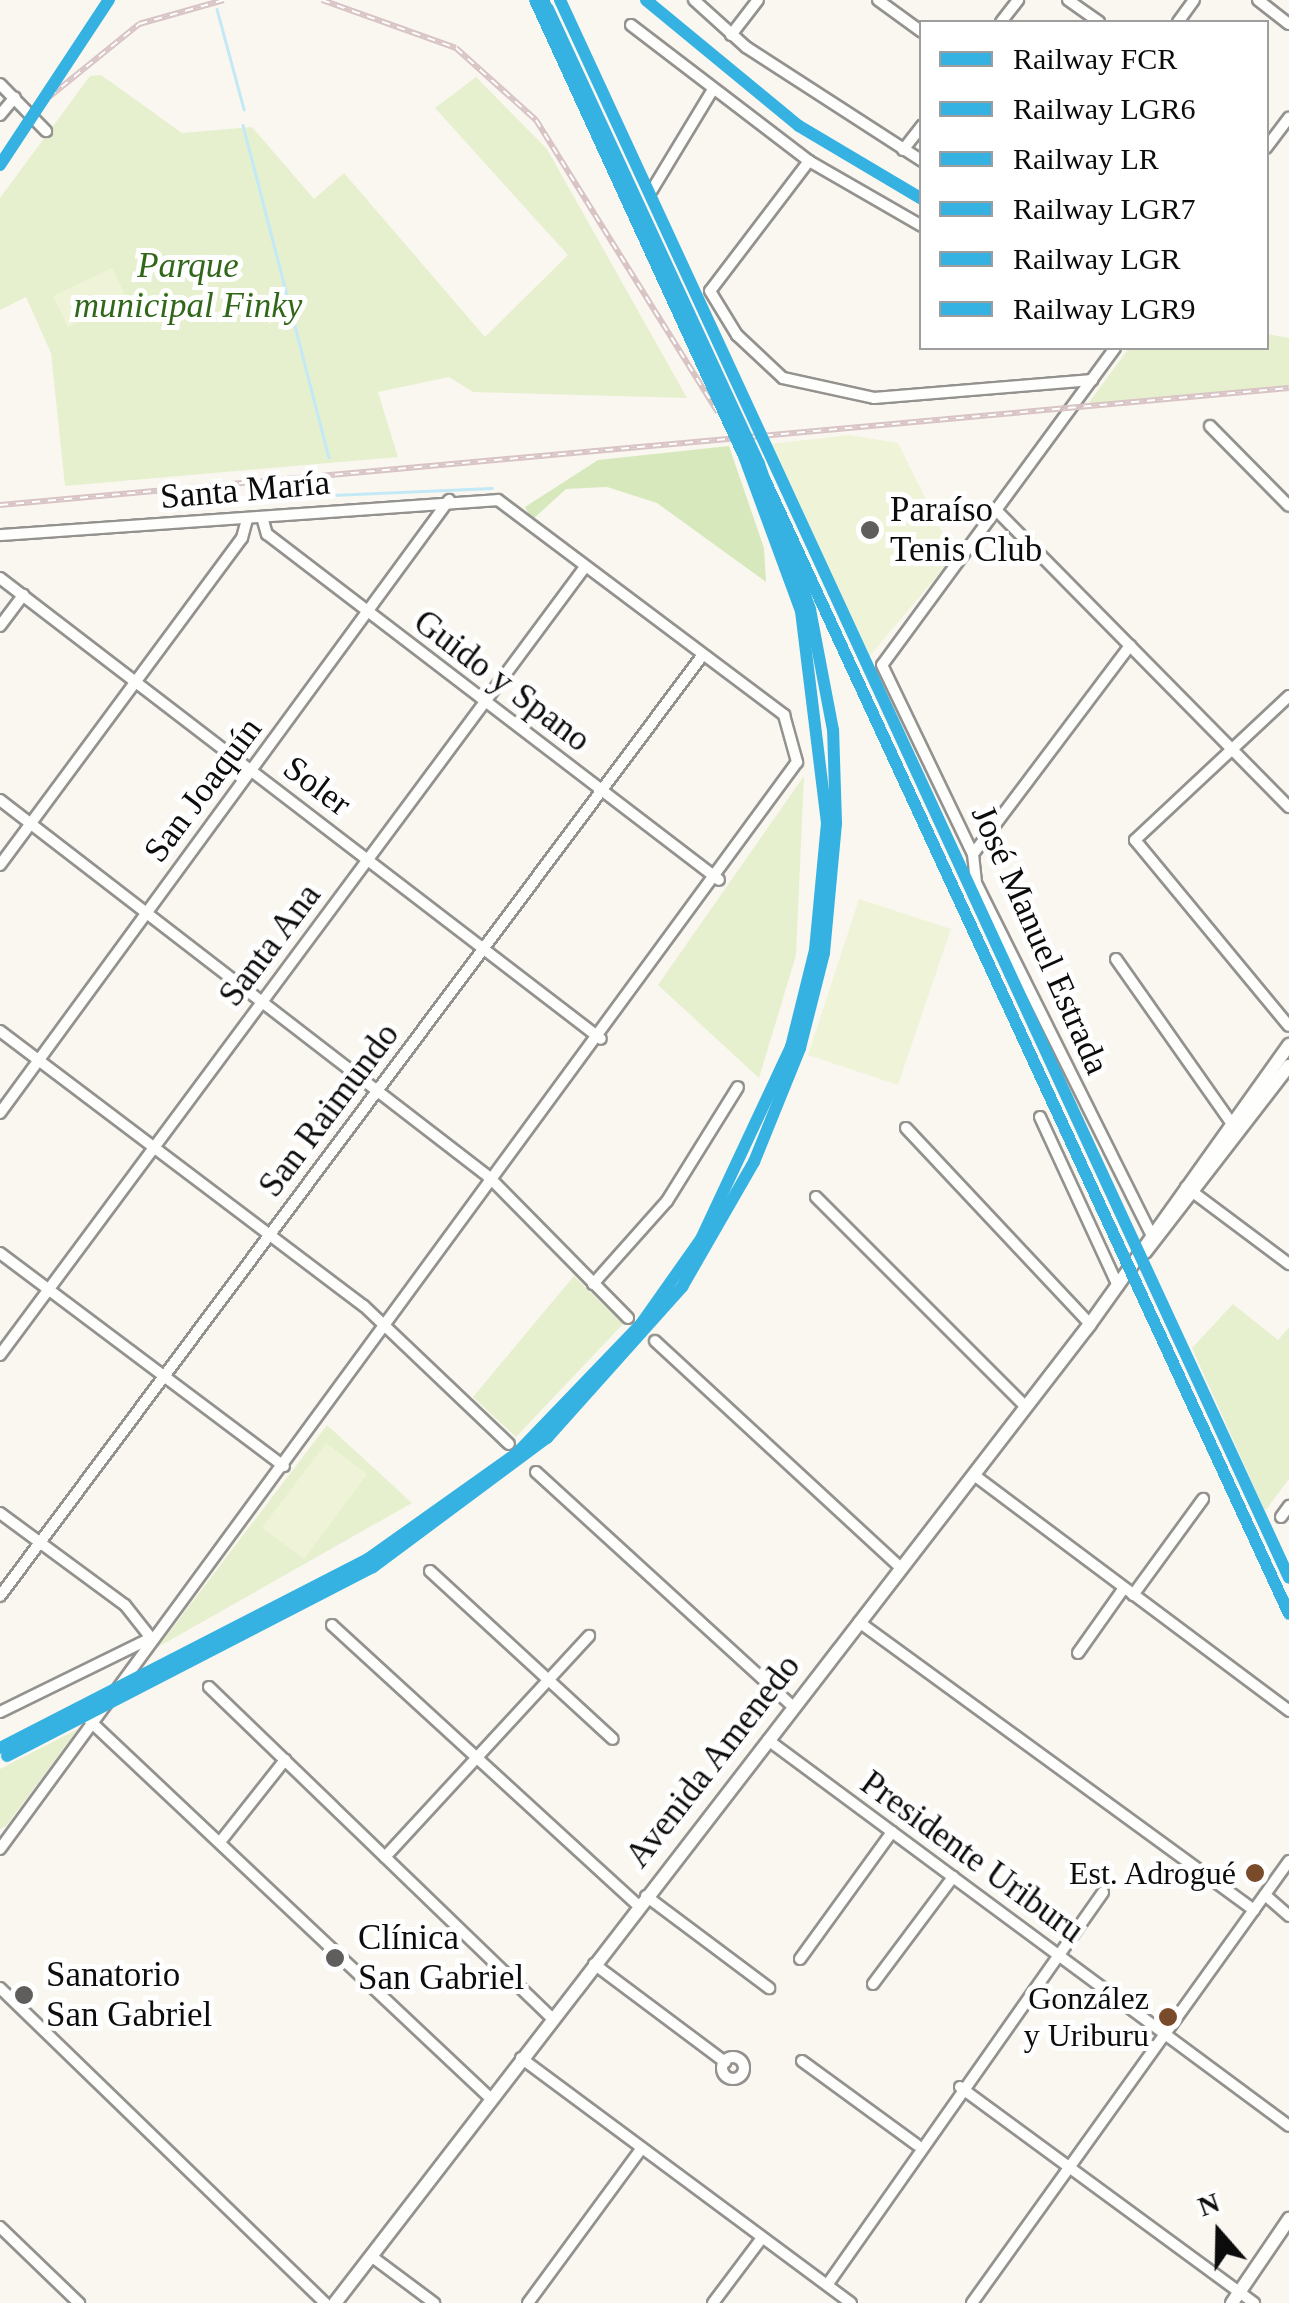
<!DOCTYPE html>
<html>
<head>
<meta charset="utf-8">
<style>
	body { margin:0 }
	#map { position:relative; width:1289px; height:2303px; overflow:hidden; background:#faf7f0; font-family:"Times New Roman",serif }
	div>[style] { position:absolute }
	[style*='--x'] { left:calc(var(--x)*1px); top:calc(var(--y)*1px); width:calc(var(--w)*1px); rotate:calc(var(--a)*1deg) }
	.green>* { inset:0; background:#e6f0ce }
	.forest>* { inset:0; background:#d7e9bc }
	.pitch>* { inset:0; background:#eff4d8 }
	.stream>* { height:2.5px; margin:-1.25px; padding:0 1.25px; transform-origin:1.25px; border-radius:1.25px; background:#c3e9f7 }
	.roads { filter:drop-shadow(2px 0 #93928f) drop-shadow(-2px 0 #93928f) drop-shadow(0 2px #93928f) drop-shadow(0 -2px #93928f) }
	.minor>* { height:10px; margin:-5px; padding:0 5px; transform-origin:5px; border-radius:5px; background:#fefefd }
	.minor>.ring { margin:-5px; padding:0; box-sizing:content-box; background:none; border:10px solid #fefefd; border-radius:50% }
	.tertiary>* { height:12px; margin:-6px; padding:0 6px; transform-origin:6px; border-radius:6px; background:#fefefd }
	.rail>* { height:6px; margin-top:-3px; transform-origin:0; background:repeating-linear-gradient(90deg,#fff 0 8px,#d8c3c5 0 16px); box-sizing:border-box; border-block:2px solid #d8c3c5 }
	.rail-1>* { height:12px; margin:-6px; padding:0 6px; transform-origin:6px; border-radius:6px; background:#35b2e2 }
	.rail-2>* { height:12px; margin:-6px; padding:0 6px; transform-origin:6px; border-radius:6px; background:#35b2e2 }
	.rail-3>* { height:12px; margin:-6px; padding:0 6px; transform-origin:6px; border-radius:6px; background:#35b2e2 }
	.rail-4>* { height:12px; margin:-6px; padding:0 6px; transform-origin:6px; border-radius:6px; background:#35b2e2 }
	.rail-5>* { height:12px; margin:-6px; padding:0 6px; transform-origin:6px; border-radius:6px; background:#35b2e2 }
	.rail-6>* { height:12px; margin:-6px; padding:0 6px; transform-origin:6px; border-radius:6px; background:#35b2e2 }
	.dots>* { width:28px; height:28px; translate:-50% -50%; box-sizing:border-box; border:5px solid #fff; border-radius:50% }
	span { translate:-50% -50%; white-space:nowrap; text-align:center; line-height:1.15; -webkit-text-stroke:10px #fff; paint-order:stroke }
	.bus-label { font-size:32px; color:#0c0c0c }
	.right { translate:-100% -50%; text-align:right }
	.park-label { font-size:35px; color:#306719; font-style:italic }
	.street-label { font-size:35px; color:#0c0c0c }
	.poi-label { font-size:35px; color:#0c0c0c }
	.left { translate:0 -50%; text-align:left }
	.legend { position:absolute; left:919px; top:20px; width:350px; height:330px; box-sizing:border-box; background:#fff; border:2px solid #9e9e9e; margin:0; padding:12px 18px; list-style:none; font-size:30px; color:#0c0c0c }
	.legend li { display:flex; align-items:center; gap:20px; height:50px }
	.legend b { width:50px; border:2px solid #9e9e9e }
	.north { position:absolute; left:1169px; top:2183px; width:100px; height:100px; -webkit-text-stroke:8px #fff; paint-order:stroke; rotate:340deg; font-size:28px; font-weight:700; line-height:40px; text-align:center; color:#0c0c0c }
	.north::after { content:''; display:block; margin:auto; width:35px; height:45px; background:#0c0c0c; clip-path:polygon(50% 0,100% 100%,50% 72%,0 100%) }
</style>
</head>
<body>
<div id="map">
	<div class="green">
		<div style="clip-path:polygon(101px 75px,182px 133px,252px 127px,314px 199px,344px 173px,485px 337px,568px 255px,435px 108px,476px 77px,547px 149px,687px 398px,473px 392px,449px 377px,378px 392px,398px 457px,65px 486px,51px 353px,26px 297px,0 310px,0 198px,90px 76px)"></div>
		<div style="clip-path:polygon(1267px 334px,1289px 338px,1289px 386px,1088px 404px,1129px 348px,1266px 348px)"></div>
		<div style="clip-path:polygon(804px 776px,796px 955px,759px 1078px,658px 985px)"></div>
		<div style="clip-path:polygon(574px 1276px,623px 1324px,516px 1437px,473px 1397px)"></div>
		<div style="clip-path:polygon(1233px 1304px,1278px 1340px,1289px 1327px,1289px 1479px,1265px 1511px,1192px 1348px)"></div>
		<div style="clip-path:polygon(327px 1425px,412px 1503px,158px 1647px)"></div>
		<div style="clip-path:polygon(78px 1729px,6px 1826px,0 1829px,0 1769px)"></div>
	</div>
	<div class="forest">
		<div style="clip-path:polygon(729px 446px,764px 548px,766px 582px,657px 503px,607px 487px,566px 489px,532px 520px,525px 507px,598px 460px)"></div>
	</div>
	<div class="pitch">
		<div style="clip-path:polygon(112px 268px,127px 299px,68px 327px,53px 296px)"></div>
		<div style="clip-path:polygon(849px 435px,898px 443px,954px 556px,862px 665px,761px 445px)"></div>
		<div style="clip-path:polygon(859px 899px,951px 929px,898px 1085px,808px 1055px)"></div>
		<div style="clip-path:polygon(326px 1443px,367px 1474px,304px 1559px,262px 1528px)"></div>
	</div>
	<div class="stream">
		<div style="--x:217;--y:9;--w:104;--a:74.9"></div>
		<div style="--x:243;--y:125;--w:343;--a:75.5"></div>
		<div style="--x:332;--y:495;--w:160;--a:-2.5"></div>
	</div>
	<div class="roads">
		<div class="minor">
			<div style="--x:694;--y:0;--w:70;--a:42.1"></div>
			<div style="--x:746;--y:47;--w:210;--a:32.9"></div>
			<div style="--x:878;--y:0;--w:54;--a:36"></div>
			<div style="--x:1068;--y:0;--w:38;--a:35"></div>
			<div style="--x:1258;--y:0;--w:39;--a:38"></div>
			<div style="--x:1001;--y:22;--w:28;--a:-52"></div>
			<div style="--x:1178;--y:22;--w:27;--a:-54"></div>
			<div style="--x:631;--y:25;--w:224;--a:37.4"></div>
			<div style="--x:809;--y:161;--w:130;--a:29.9"></div>
			<div style="--x:731;--y:35;--w:44;--a:-52.4"></div>
			<div style="--x:0;--y:84;--w:66;--a:45.6"></div>
			<div style="--x:0;--y:115;--w:23;--a:-50"></div>
			<div style="--x:1266;--y:148;--w:38;--a:-53"></div>
			<div style="--x:903;--y:150;--w:31;--a:-52"></div>
			<div style="--x:809;--y:161;--w:163;--a:127.3"></div>
			<div style="--x:710;--y:291;--w:52;--a:58.5"></div>
			<div style="--x:737;--y:335;--w:63;--a:43.1"></div>
			<div style="--x:783;--y:378;--w:93;--a:12.4"></div>
			<div style="--x:874;--y:398;--w:219;--a:-4.7"></div>
			<div style="--x:652;--y:190;--w:116;--a:-58.8"></div>
			<div style="--x:1115;--y:348;--w:393;--a:126.3"></div>
			<div style="--x:882;--y:665;--w:210;--a:64.3"></div>
			<div style="--x:973;--y:854;--w:29;--a:84"></div>
			<div style="--x:976;--y:883;--w:392;--a:63.5"></div>
			<div style="--x:1210;--y:426;--w:112;--a:45.4"></div>
			<div style="--x:997;--y:511;--w:416;--a:45.4"></div>
			<div style="--x:262;--y:517;--w:18;--a:74"></div>
			<div style="--x:267;--y:534;--w:569;--a:37.43"></div>
			<div style="--x:0;--y:535;--w:499;--a:-4"></div>
			<div style="--x:498;--y:500;--w:358;--a:36.9"></div>
			<div style="--x:784;--y:715;--w:49;--a:74.5"></div>
			<div style="--x:797;--y:762;--w:1348;--a:126.25"></div>
			<div style="--x:0;--y:578;--w:757;--a:37.49"></div>
			<div style="--x:0;--y:626;--w:39;--a:-53"></div>
			<div style="--x:1289;--y:696;--w:211;--a:136.9"></div>
			<div style="--x:1135;--y:840;--w:241;--a:50.4"></div>
			<div style="--x:0;--y:800;--w:617;--a:37.63"></div>
			<div style="--x:489;--y:1177;--w:198;--a:45.4"></div>
			<div style="--x:973;--y:854;--w:261;--a:-53"></div>
			<div style="--x:0;--y:865;--w:407;--a:-53.5"></div>
			<div style="--x:242;--y:538;--w:20;--a:-75"></div>
			<div style="--x:1116;--y:959;--w:209;--a:54.9"></div>
			<div style="--x:0;--y:1031;--w:456;--a:37.1"></div>
			<div style="--x:364;--y:1306;--w:200;--a:43.6"></div>
			<div style="--x:0;--y:1113;--w:760;--a:-53.78"></div>
			<div style="--x:1040;--y:1117;--w:186;--a:65.2"></div>
			<div style="--x:906;--y:1128;--w:269;--a:46.8"></div>
			<div style="--x:1186;--y:1187;--w:129;--a:36.8"></div>
			<div style="--x:816;--y:1197;--w:297;--a:45"></div>
			<div style="--x:0;--y:1253;--w:355;--a:36.9"></div>
			<div style="--x:593;--y:1284;--w:111;--a:-48.3"></div>
			<div style="--x:667;--y:1201;--w:134;--a:-58.1"></div>
			<div style="--x:655;--y:1341;--w:335;--a:42.7"></div>
			<div style="--x:0;--y:1355;--w:981;--a:-53.41"></div>
			<div style="--x:536;--y:1472;--w:348;--a:42.4"></div>
			<div style="--x:974;--y:1475;--w:394;--a:36.8"></div>
			<div style="--x:0;--y:1513;--w:155;--a:36.4"></div>
			<div style="--x:125;--y:1605;--w:42;--a:51.8"></div>
			<div style="--x:151;--y:1638;--w:168;--a:153.9"></div>
			<div style="--x:1281;--y:1517;--w:14;--a:-54"></div>
			<div style="--x:430;--y:1571;--w:248;--a:42.6"></div>
			<div style="--x:1133;--y:1595;--w:119;--a:-53.9"></div>
			<div style="--x:0;--y:1596;--w:1173;--a:-53.25"></div>
			<div style="--x:859;--y:1622;--w:489;--a:36.1"></div>
			<div style="--x:332;--y:1625;--w:416;--a:42.5"></div>
			<div style="--x:1078;--y:1653;--w:80;--a:-54.7"></div>
			<div style="--x:209;--y:1687;--w:477;--a:44"></div>
			<div style="--x:90;--y:1721;--w:550;--a:43.3"></div>
			<div style="--x:768;--y:1740;--w:648;--a:36.53"></div>
			<div style="--x:220;--y:1842;--w:105;--a:-51.6"></div>
			<div style="--x:385;--y:1857;--w:301;--a:-47.3"></div>
			<div style="--x:1265;--y:1895;--w:32;--a:41"></div>
			<div style="--x:646;--y:1896;--w:154;--a:36.8"></div>
			<div style="--x:800;--y:1959;--w:157;--a:-54.1"></div>
			<div style="--x:594;--y:1964;--w:164;--a:36.8"></div>
			<div style="--x:873;--y:1984;--w:134;--a:-53.2"></div>
			<div style="--x:0;--y:1988;--w:453;--a:44.1"></div>
			<div class="ring" style="left:722px;top:2057px;width:12px;height:12px"></div>
			<div style="--x:521;--y:2058;--w:411;--a:36.6"></div>
			<div style="--x:802;--y:2061;--w:142;--a:36.1"></div>
			<div style="--x:960;--y:2087;--w:365;--a:36.3"></div>
			<div style="--x:0;--y:2227;--w:110;--a:43.9"></div>
			<div style="--x:371;--y:2256;--w:79;--a:36.7"></div>
			<div style="--x:827;--y:2285;--w:480;--a:-54.9"></div>
			<div style="--x:528;--y:2303;--w:192;--a:-53.7"></div>
			<div style="--x:713;--y:2303;--w:81;--a:-53"></div>
			<div style="--x:972;--y:2303;--w:544;--a:-54.35"></div>
		</div>
		<div class="tertiary">
			<div style="--x:1145;--y:1252;--w:235;--a:-52.3"></div>
			<div style="--x:335;--y:2303;--w:1236;--a:-52.36"></div>
			<div style="--x:1090;--y:1324;--w:343;--a:-54.5"></div>
			<div style="--x:1232;--y:2303;--w:102;--a:-55.8"></div>
		</div>
	</div>
	<div class="rail">
		<div style="--x:322;--y:0;--w:142;--a:19.7"></div>
		<div style="--x:456;--y:48;--w:108;--a:42"></div>
		<div style="--x:536;--y:120;--w:344;--a:58.1"></div>
		<div style="--x:49;--y:97;--w:116;--a:-39"></div>
		<div style="--x:139;--y:24;--w:88;--a:-15.8"></div>
		<div style="--x:0;--y:505;--w:1294;--a:-5.19"></div>
	</div>
	<div class="rail-1">
		<div style="--x:543;--y:0;--w:1778;--a:65.19"></div>
	</div>
	<div class="rail-2">
		<div style="--x:0;--y:1748;--w:414;--a:-27.2"></div>
		<div style="--x:368;--y:1559;--w:181;--a:-35.4"></div>
		<div style="--x:516;--y:1454;--w:180;--a:-46.1"></div>
		<div style="--x:641;--y:1324;--w:104;--a:-54.8"></div>
		<div style="--x:701;--y:1239;--w:212;--a:-64.9"></div>
		<div style="--x:791;--y:1047;--w:100;--a:-76.1"></div>
		<div style="--x:815;--y:950;--w:128;--a:-84.6"></div>
		<div style="--x:827;--y:823;--w:214;--a:-97"></div>
		<div style="--x:801;--y:611;--w:165;--a:-110.2"></div>
		<div style="--x:744;--y:456;--w:502;--a:-114.62"></div>
	</div>
	<div class="rail-3">
		<div style="--x:7;--y:1756;--w:412;--a:-27.3"></div>
		<div style="--x:373;--y:1567;--w:217;--a:-36.6"></div>
		<div style="--x:547;--y:1438;--w:203;--a:-48.2"></div>
		<div style="--x:682;--y:1287;--w:144;--a:-60.1"></div>
		<div style="--x:754;--y:1162;--w:123;--a:-68"></div>
		<div style="--x:800;--y:1048;--w:98;--a:-75.8"></div>
		<div style="--x:824;--y:953;--w:131;--a:-84.7"></div>
		<div style="--x:836;--y:823;--w:93;--a:-91.8"></div>
		<div style="--x:833;--y:730;--w:123;--a:-100.8"></div>
		<div style="--x:810;--y:609;--w:154;--a:-109.4"></div>
		<div style="--x:759;--y:464;--w:502;--a:-114.88"></div>
	</div>
	<div class="rail-4">
		<div style="--x:560;--y:0;--w:1738;--a:65.2"></div>
	</div>
	<div class="rail-5">
		<div style="--x:646;--y:0;--w:198;--a:39.5"></div>
		<div style="--x:799;--y:126;--w:143;--a:30.7"></div>
	</div>
	<div class="rail-6">
		<div style="--x:0;--y:165;--w:198;--a:-56.6"></div>
	</div>
	<div class="dots">
		<div style="left:870px;top:530px;background:#5f5e5c"></div>
		<div style="left:1255px;top:1873px;background:#7a4b2a"></div>
		<div style="left:335px;top:1958px;background:#5f5e5c"></div>
		<div style="left:24px;top:1995px;background:#5f5e5c"></div>
		<div style="left:1168px;top:2017px;background:#7a4b2a"></div>
	</div>
	<div class="bus-label">
		<span class="right" style="left:1236px;top:1873px">Est. Adrogué</span>
		<span class="right" style="left:1149px;top:2017px">González<br>y Uriburu</span>
	</div>
	<div class="park-label">
		<span style="left:188px;top:286px">Parque<br>municipal Finky</span>
	</div>
	<div class="street-label">
		<span style="left:245px;top:490px;rotate:-5deg">Santa María</span>
		<span style="left:502px;top:681px;rotate:37deg">Guido y Spano</span>
		<span style="left:317px;top:786px;rotate:37deg">Soler</span>
		<span style="left:203px;top:790px;rotate:-53deg">San Joaquín</span>
		<span style="left:1040px;top:940px;rotate:66deg">José Manuel Estrada</span>
		<span style="left:270px;top:945px;rotate:-53deg">Santa Ana</span>
		<span style="left:329px;top:1110px;rotate:-53deg">San Raimundo</span>
		<span style="left:713px;top:1761px;rotate:-52deg">Avenida Amenedo</span>
		<span style="left:972px;top:1857px;rotate:36deg">Presidente Uriburu</span>
	</div>
	<div class="poi-label">
		<span class="left" style="left:890px;top:530px">Paraíso<br>Tenis Club</span>
		<span class="left" style="left:358px;top:1958px">Clínica<br>San Gabriel</span>
		<span class="left" style="left:46px;top:1995px">Sanatorio<br>San Gabriel</span>
	</div>
	<ul class="legend">
	<li><b style="height:12px;background:#35b2e2"></b>Railway FCR</li>
	<li><b style="height:12px;background:#35b2e2"></b>Railway LGR6</li>
	<li><b style="height:12px;background:#35b2e2"></b>Railway LR</li>
	<li><b style="height:12px;background:#35b2e2"></b>Railway LGR7</li>
	<li><b style="height:12px;background:#35b2e2"></b>Railway LGR</li>
	<li><b style="height:12px;background:#35b2e2"></b>Railway LGR9</li>
	</ul>
	<div class="north">N</div>
</div>
</body>
</html>
